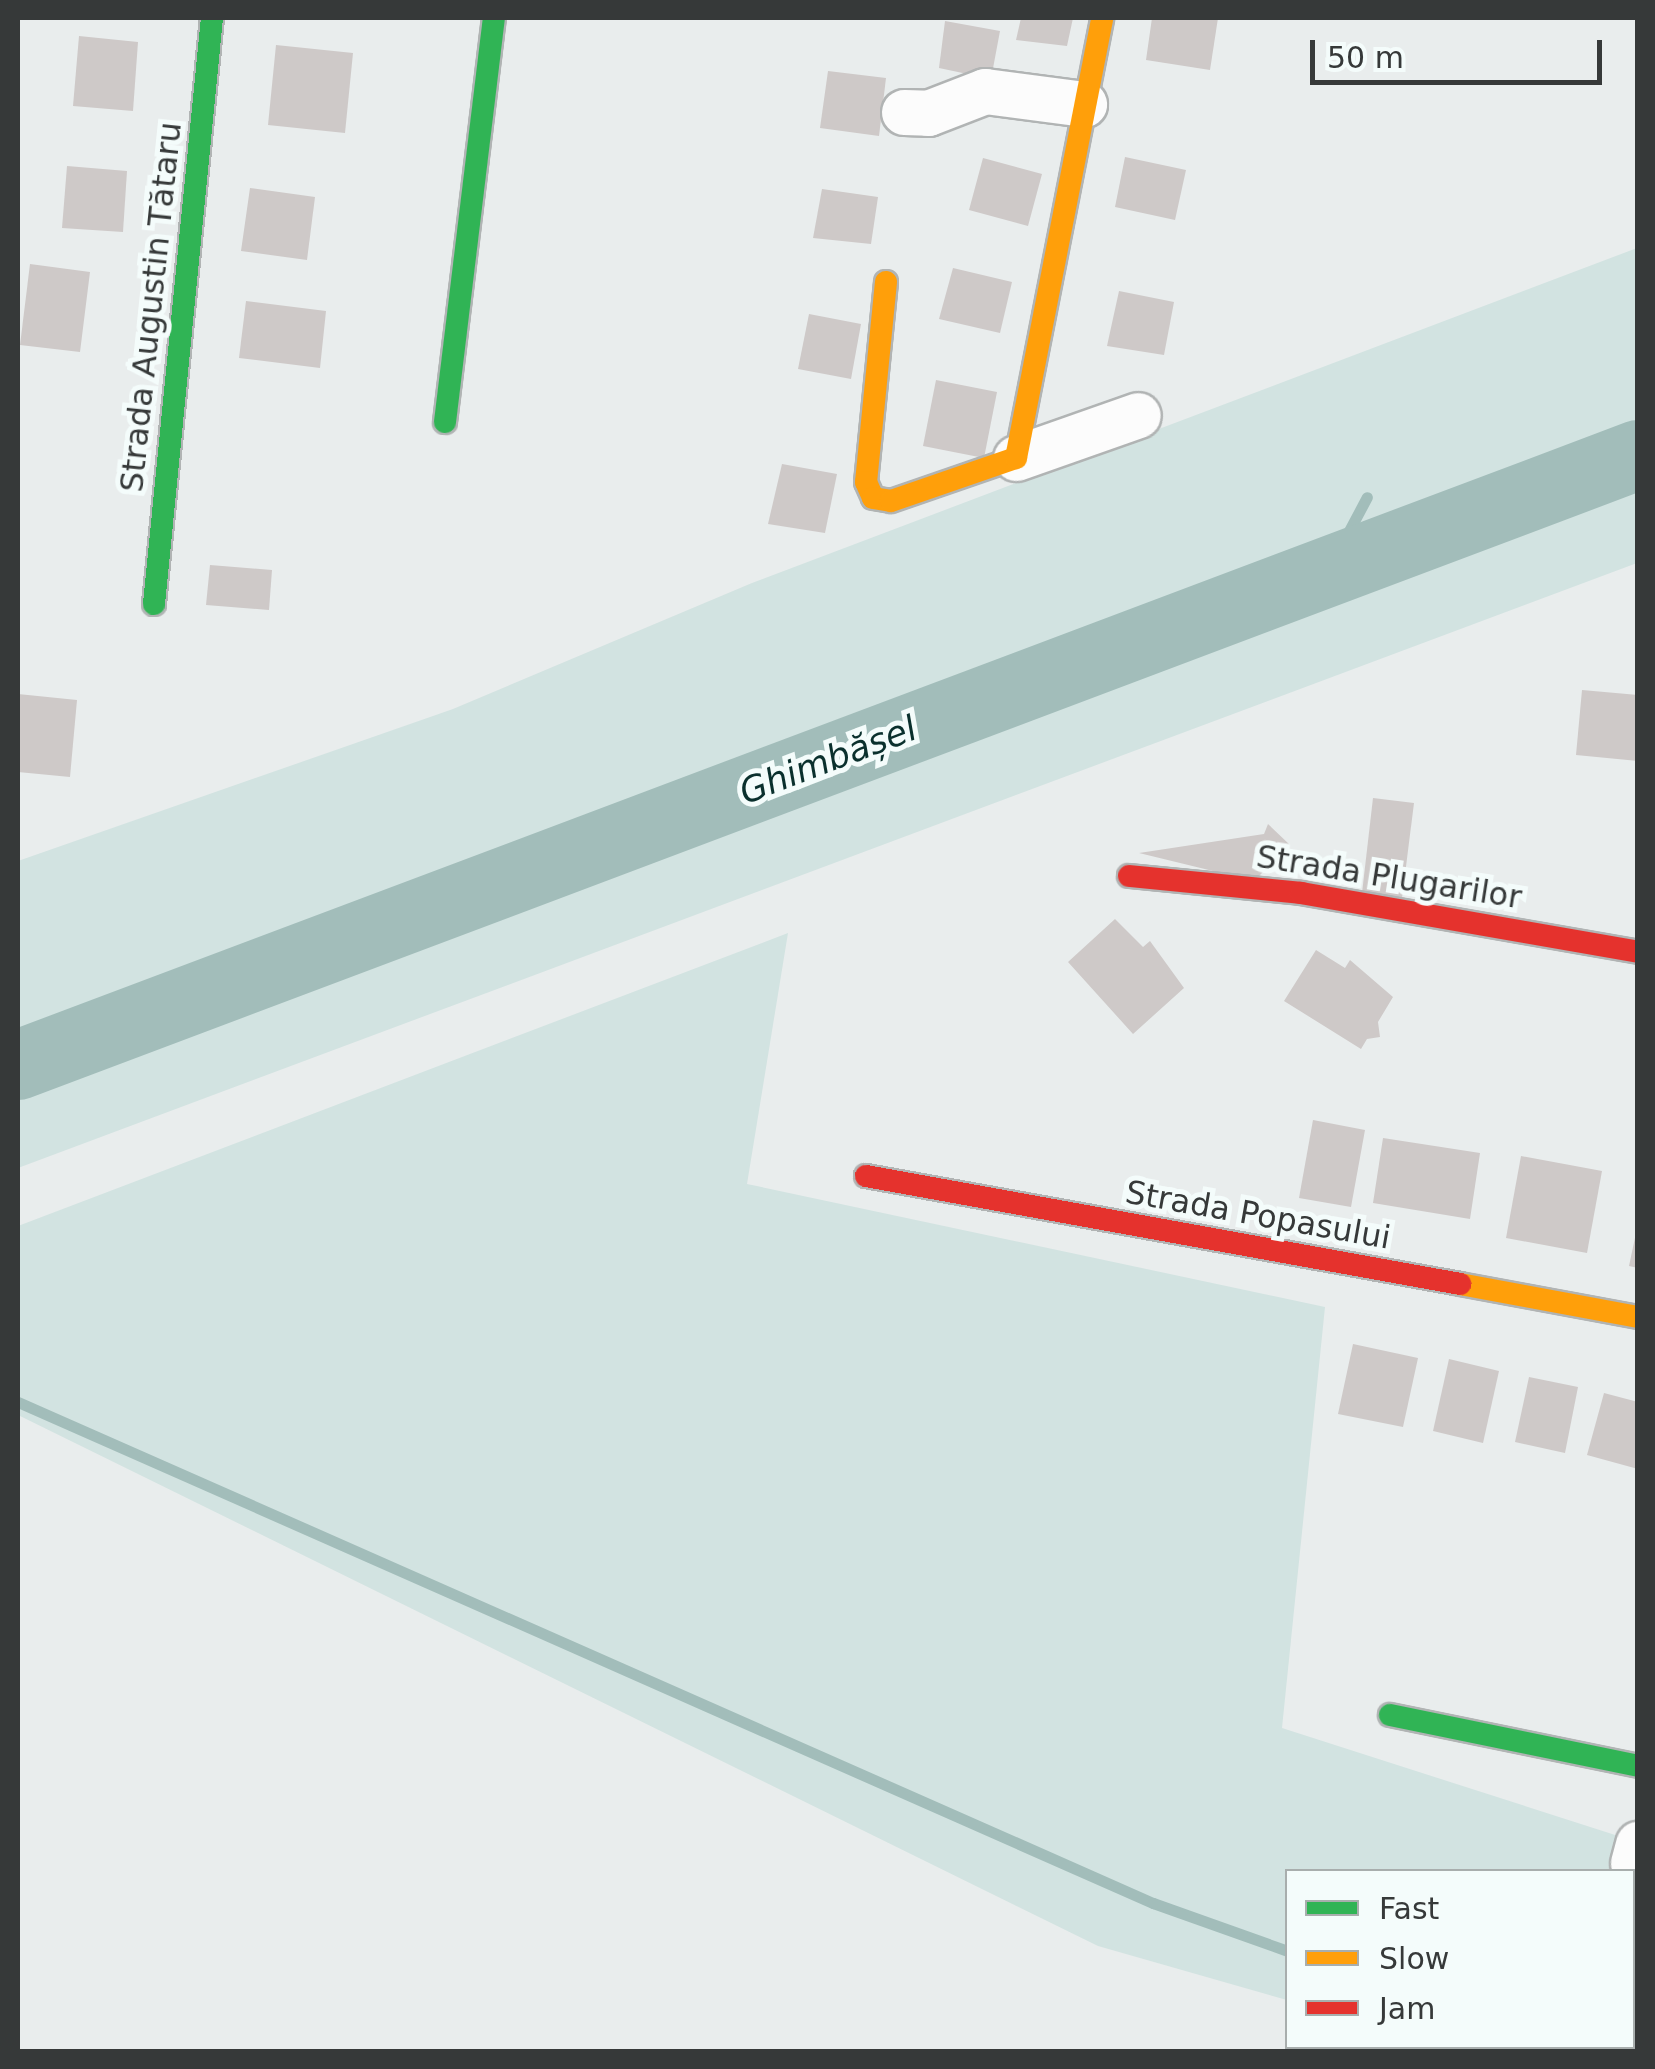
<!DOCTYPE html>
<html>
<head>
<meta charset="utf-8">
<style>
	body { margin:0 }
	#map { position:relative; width:1655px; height:2069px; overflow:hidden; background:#e9eded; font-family:"DejaVu Sans",sans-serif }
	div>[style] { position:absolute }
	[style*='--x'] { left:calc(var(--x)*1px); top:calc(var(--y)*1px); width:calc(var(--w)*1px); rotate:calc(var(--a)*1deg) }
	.green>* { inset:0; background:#d2e3e1 }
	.stream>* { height:11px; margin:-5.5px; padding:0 5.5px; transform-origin:5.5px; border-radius:5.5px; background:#a2bdba }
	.river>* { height:70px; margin:-35px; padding:0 35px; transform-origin:35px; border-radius:35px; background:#a2bdba }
	.building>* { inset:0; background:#cec9c8 }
	.roads { filter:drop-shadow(2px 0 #b1b4b4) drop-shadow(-2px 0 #b1b4b4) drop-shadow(0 2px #b1b4b4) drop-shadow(0 -2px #b1b4b4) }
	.street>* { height:45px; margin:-22.5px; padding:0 22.5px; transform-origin:22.5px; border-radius:22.5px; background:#fcfcfc }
	.fast>* { height:22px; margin:-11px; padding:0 11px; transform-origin:11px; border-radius:11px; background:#30b455 }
	.slow>* { height:22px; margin:-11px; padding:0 11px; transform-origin:11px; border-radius:11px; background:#ff9f0a }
	.jam>* { height:22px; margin:-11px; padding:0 11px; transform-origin:11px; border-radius:11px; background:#e5322d }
	span { translate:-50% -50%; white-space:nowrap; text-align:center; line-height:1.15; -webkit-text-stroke:10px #f4fcfb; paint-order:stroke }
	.street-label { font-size:32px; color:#363939 }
	.water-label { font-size:35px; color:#0a302d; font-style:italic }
	.frame { position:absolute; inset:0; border:20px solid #363939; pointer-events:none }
	.legend { position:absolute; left:1285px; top:1869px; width:350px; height:180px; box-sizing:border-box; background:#f4fcfb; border:2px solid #a8aead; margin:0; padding:12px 18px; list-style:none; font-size:30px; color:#363939 }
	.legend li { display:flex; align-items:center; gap:20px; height:50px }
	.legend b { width:50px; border:2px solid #a8aead }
	.scale { position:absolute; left:1310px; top:40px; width:292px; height:45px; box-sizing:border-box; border:5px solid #363939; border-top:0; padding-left:12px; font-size:30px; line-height:35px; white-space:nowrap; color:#363939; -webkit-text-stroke:8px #f4fcfb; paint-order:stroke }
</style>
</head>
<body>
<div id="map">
	<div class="green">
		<div style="clip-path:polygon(1637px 248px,1637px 563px,18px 1168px,18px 861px,453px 709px,752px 583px)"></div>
		<div style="clip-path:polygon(788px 933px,747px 1184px,1325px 1307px,1282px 1728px,1637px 1842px,1637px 2051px,1450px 2047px,1632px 2046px,1632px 1872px,1288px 1872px,1287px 2000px,1098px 1946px,18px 1415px,18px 1226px)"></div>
	</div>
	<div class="stream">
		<div style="--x:1326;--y:574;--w:87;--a:-62"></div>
		<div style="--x:18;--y:1402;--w:1241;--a:23.82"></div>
		<div style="--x:1153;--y:1903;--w:143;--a:19.6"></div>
		<div style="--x:1552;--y:2046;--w:15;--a:23"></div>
	</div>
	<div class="river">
		<div style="--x:18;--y:1065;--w:1731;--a:-20.63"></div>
	</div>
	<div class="building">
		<div style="clip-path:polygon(1021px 18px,1073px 18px,1067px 46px,1016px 40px)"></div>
		<div style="clip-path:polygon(1152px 18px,1218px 18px,1210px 70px,1146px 60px)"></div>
		<div style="clip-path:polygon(945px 21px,1000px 31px,991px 79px,939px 68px)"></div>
		<div style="clip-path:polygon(79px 36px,138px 42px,133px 111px,73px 106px)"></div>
		<div style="clip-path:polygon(276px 45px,353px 53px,345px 133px,268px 125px)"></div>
		<div style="clip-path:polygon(828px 71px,886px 78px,879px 136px,820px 128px)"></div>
		<div style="clip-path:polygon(1125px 157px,1186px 170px,1175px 220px,1115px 207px)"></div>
		<div style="clip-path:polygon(983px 158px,1042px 174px,1028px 226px,969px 210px)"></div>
		<div style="clip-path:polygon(67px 166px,127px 171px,123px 232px,62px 228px)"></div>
		<div style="clip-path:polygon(250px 188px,315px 197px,307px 260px,241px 251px)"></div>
		<div style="clip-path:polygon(822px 189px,878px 197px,871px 244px,813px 238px)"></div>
		<div style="clip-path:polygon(30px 264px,90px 272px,80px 352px,20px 345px)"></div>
		<div style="clip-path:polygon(953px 268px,1012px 282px,1000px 333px,939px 319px)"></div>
		<div style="clip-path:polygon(1119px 291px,1174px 302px,1164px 355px,1107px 346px)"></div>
		<div style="clip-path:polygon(246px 301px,326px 311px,320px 368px,239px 358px)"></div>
		<div style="clip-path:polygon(809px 314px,861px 324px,851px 379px,798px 369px)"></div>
		<div style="clip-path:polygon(936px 380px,997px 392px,984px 458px,923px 446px)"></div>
		<div style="clip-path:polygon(782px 464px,837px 474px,825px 533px,768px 524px)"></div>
		<div style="clip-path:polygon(210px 565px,272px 570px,269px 610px,206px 605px)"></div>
		<div style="clip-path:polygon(1582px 690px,1638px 695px,1638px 761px,1576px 755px)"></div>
		<div style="clip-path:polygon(18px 694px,77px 700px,70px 777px,18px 772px)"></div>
		<div style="clip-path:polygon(1373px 798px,1414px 803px,1402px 898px,1362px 893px)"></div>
		<div style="clip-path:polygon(1268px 824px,1290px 845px,1254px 881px,1139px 853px,1264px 834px)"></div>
		<div style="clip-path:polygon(1115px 919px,1143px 947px,1150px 941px,1184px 988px,1133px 1034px,1068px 962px)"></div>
		<div style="clip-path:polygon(1316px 950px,1345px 968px,1350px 960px,1393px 997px,1378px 1022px,1380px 1037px,1367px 1039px,1361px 1049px,1284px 1001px)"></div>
		<div style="clip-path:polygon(1313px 1120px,1365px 1130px,1351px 1207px,1299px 1198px)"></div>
		<div style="clip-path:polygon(1383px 1138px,1480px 1153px,1470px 1219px,1373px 1203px)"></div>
		<div style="clip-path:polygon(1521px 1156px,1602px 1171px,1587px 1253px,1506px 1238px)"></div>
		<div style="clip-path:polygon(1636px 1233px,1638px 1233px,1638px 1268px,1629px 1266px)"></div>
		<div style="clip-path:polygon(1353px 1344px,1418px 1358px,1403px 1427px,1338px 1414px)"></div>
		<div style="clip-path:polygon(1449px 1359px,1499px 1371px,1483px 1443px,1433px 1431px)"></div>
		<div style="clip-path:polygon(1529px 1377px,1578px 1387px,1565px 1453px,1515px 1442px)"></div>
		<div style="clip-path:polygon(1604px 1393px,1638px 1402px,1638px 1469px,1587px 1455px)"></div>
	</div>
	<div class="roads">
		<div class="street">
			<div style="--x:904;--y:112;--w:24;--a:2"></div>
			<div style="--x:928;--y:113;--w:61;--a:-21.1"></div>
			<div style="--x:985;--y:91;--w:100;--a:7.5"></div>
			<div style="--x:1016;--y:458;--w:129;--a:-19.4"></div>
			<div style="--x:1633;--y:1863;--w:20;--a:-75"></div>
		</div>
		<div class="fast">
			<div style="--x:445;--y:422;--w:407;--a:-83.1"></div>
			<div style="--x:154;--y:604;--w:589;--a:-84.35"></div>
			<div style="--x:1390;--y:1715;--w:253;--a:11.6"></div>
		</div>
		<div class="slow">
			<div style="--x:886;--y:282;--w:201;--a:95.7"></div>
			<div style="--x:866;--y:482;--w:17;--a:66"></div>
			<div style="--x:873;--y:498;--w:18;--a:9"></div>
			<div style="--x:891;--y:501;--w:132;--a:-19"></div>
			<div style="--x:1016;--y:458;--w:448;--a:-78.9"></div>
			<div style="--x:1460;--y:1284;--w:181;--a:10.5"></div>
		</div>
		<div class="jam">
			<div style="--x:1129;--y:876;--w:173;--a:5.6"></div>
			<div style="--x:1301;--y:893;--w:342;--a:9.9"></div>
			<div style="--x:866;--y:1176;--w:604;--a:10.3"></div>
		</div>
	</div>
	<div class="street-label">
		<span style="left:151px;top:307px;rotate:-84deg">Strada Augustin Tătaru</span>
		<span style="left:1389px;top:877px;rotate:9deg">Strada Plugarilor</span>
		<span style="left:1258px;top:1215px;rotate:10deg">Strada Popasului</span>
	</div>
	<div class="water-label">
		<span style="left:828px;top:760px;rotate:-21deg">Ghimbășel</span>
	</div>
	<div class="frame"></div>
	<ul class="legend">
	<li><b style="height:12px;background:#30b455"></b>Fast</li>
	<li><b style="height:12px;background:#ff9f0a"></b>Slow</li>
	<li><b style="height:12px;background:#e5322d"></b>Jam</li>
	</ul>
	<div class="scale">50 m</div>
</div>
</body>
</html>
